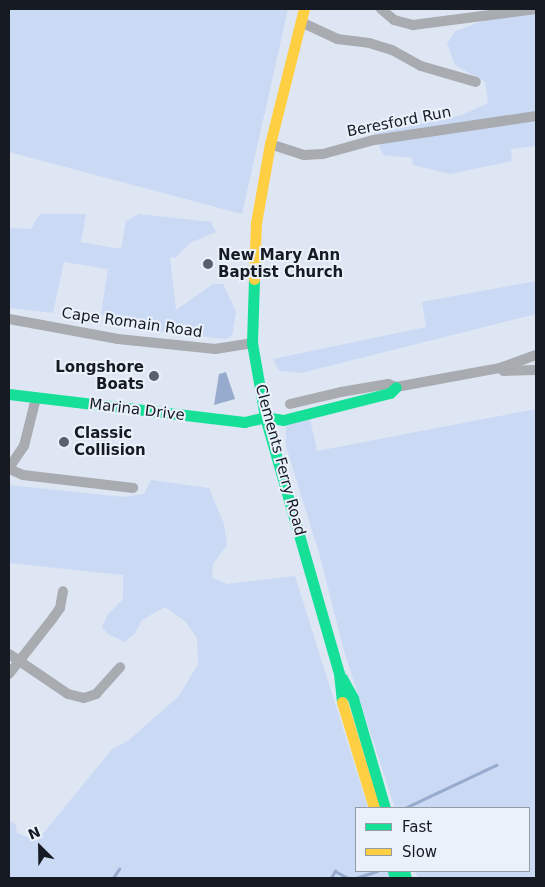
<!DOCTYPE html>
<html>
<head>
<meta charset="utf-8">
<style>
	body { margin:0 }
	#map { position:relative; width:545px; height:887px; overflow:hidden; background:#dee6f4; font-family:"DejaVu Sans",sans-serif }
	div>[style] { position:absolute }
	[style*='--x'] { left:calc(var(--x)*1px); top:calc(var(--y)*1px); width:calc(var(--w)*1px); rotate:calc(var(--a)*1deg) }
	.green>* { inset:0; background:#cad9f4 }
	.water>* { inset:0; background:#97abcf }
	.stream>* { height:2.5px; margin:-1.25px; padding:0 1.25px; transform-origin:1.25px; border-radius:1.25px; background:#97abcf }
	.street>* { height:10px; margin:-5px; padding:0 5px; transform-origin:5px; border-radius:5px; background:#a8abb0 }
	.fast>* { height:11px; margin:-5.5px; padding:0 5.5px; transform-origin:5.5px; border-radius:5.5px; background:#16e098 }
	.slow>* { height:11px; margin:-5.5px; padding:0 5.5px; transform-origin:5.5px; border-radius:5.5px; background:#ffcf43 }
	.dots>* { width:14px; height:14px; translate:-50% -50%; box-sizing:border-box; border:2px solid #ebf1fb; border-radius:50% }
	span { translate:-50% -50%; white-space:nowrap; text-align:center; line-height:1.15; -webkit-text-stroke:4px #ebf1fb; paint-order:stroke }
	.street-label { font-size:15px; color:#151a23 }
	.poi-label { font-size:15px; color:#151a23; font-weight:700 }
	.left { translate:0 -50%; text-align:left }
	.right { translate:-100% -50%; text-align:right }
	.frame { position:absolute; inset:0; border:10px solid #151a23; pointer-events:none }
	.legend { position:absolute; left:355px; top:807px; width:175px; height:65px; box-sizing:border-box; background:#ebf1fb; border:1px solid #959ba5; margin:0; padding:6px 9px; list-style:none; font-size:15px; color:#151a23 }
	.legend li { display:flex; align-items:center; gap:10px; height:25px }
	.legend b { width:25px; border:1px solid #959ba5 }
	.north { position:absolute; left:15px; top:822px; width:50px; height:50px; -webkit-text-stroke:4px #ebf1fb; paint-order:stroke; rotate:337deg; font-size:14px; font-weight:700; line-height:20px; text-align:center; color:#151a23 }
	.north::after { content:''; display:block; margin:auto; width:18px; height:22px; background:#151a23; clip-path:polygon(50% 0,100% 100%,50% 72%,0 100%) }
</style>
</head>
<body>
<div id="map">
	<div class="green">
		<div style="clip-path:polygon(9px 9px,288px 9px,242px 214px,9px 152px)"></div>
		<div style="clip-path:polygon(525px 11px,536px 14px,536px 146px,511px 149px,512px 161px,450px 174px,413px 165px,412px 158px,383px 155px,374px 133px,462px 115px,488px 103px,485px 82px,455px 65px,447px 44px,454px 32px,500px 14px)"></div>
		<div style="clip-path:polygon(40px 214px,86px 214px,81px 242px,121px 249px,126px 221px,139px 214px,211px 222px,216px 232px,190px 243px,175px 258px,170px 257px,176px 310px,213px 284px,223px 284px,236px 312px,232px 336px,225px 339px,127px 328px,101px 314px,108px 269px,64px 262px,53px 313px,9px 308px,9px 228px,31px 229px)"></div>
		<div style="clip-path:polygon(536px 281px,536px 314px,301px 373px,279px 371px,273px 359px,426px 327px,422px 302px)"></div>
		<div style="clip-path:polygon(536px 409px,536px 878px,418px 878px,415px 871px,529px 871px,529px 808px,395px 808px,344px 651px,319px 553px,286px 446px,286px 425px,310px 419px,317px 451px)"></div>
		<div style="clip-path:polygon(151px 480px,209px 488px,224px 524px,227px 545px,213px 564px,212px 577px,227px 584px,295px 576px,368px 808px,356px 808px,356px 871px,388px 871px,391px 878px,9px 878px,9px 820px,16px 825px,17px 833px,37px 841px,112px 749px,129px 740px,179px 696px,198px 664px,197px 638px,185px 621px,165px 607px,142px 620px,135px 633px,125px 642px,108px 634px,102px 627px,108px 614px,123px 599px,123px 575px,9px 563px,9px 485px,123px 497px,144px 494px)"></div>
	</div>
	<div class="water">
		<div style="clip-path:polygon(226px 372px,235px 399px,214px 405px,219px 374px)"></div>
	</div>
	<div class="stream">
		<div style="--x:405;--y:808;--w:101;--a:-25.3"></div>
		<div style="--x:113;--y:878;--w:11;--a:-56"></div>
		<div style="--x:331;--y:878;--w:8;--a:-60"></div>
		<div style="--x:335;--y:871;--w:15;--a:28"></div>
		<div style="--x:356;--y:878;--w:22;--a:-18"></div>
	</div>
	<div class="street">
		<div style="--x:381;--y:9;--w:17;--a:40"></div>
		<div style="--x:394;--y:20;--w:20;--a:15"></div>
		<div style="--x:413;--y:25;--w:124;--a:-7.4"></div>
		<div style="--x:301;--y:22;--w:40;--a:25"></div>
		<div style="--x:337;--y:39;--w:32;--a:7"></div>
		<div style="--x:369;--y:43;--w:24;--a:17"></div>
		<div style="--x:392;--y:50;--w:33;--a:29"></div>
		<div style="--x:421;--y:66;--w:57;--a:16.2"></div>
		<div style="--x:270;--y:144;--w:36;--a:18"></div>
		<div style="--x:304;--y:155;--w:19;--a:-3"></div>
		<div style="--x:323;--y:154;--w:53;--a:-15.4"></div>
		<div style="--x:374;--y:140;--w:164;--a:-8.4"></div>
		<div style="--x:9;--y:319;--w:111;--a:10.4"></div>
		<div style="--x:118;--y:339;--w:98;--a:5.9"></div>
		<div style="--x:215;--y:349;--w:37;--a:-9"></div>
		<div style="--x:500;--y:368;--w:5;--a:37"></div>
		<div style="--x:504;--y:371;--w:32;--a:-2"></div>
		<div style="--x:290;--y:404;--w:52;--a:-13.2"></div>
		<div style="--x:341;--y:392;--w:48;--a:-9.7"></div>
		<div style="--x:388;--y:384;--w:9;--a:21"></div>
		<div style="--x:396;--y:387;--w:106;--a:-10.4"></div>
		<div style="--x:500;--y:368;--w:38;--a:-20"></div>
		<div style="--x:9;--y:468;--w:27;--a:-56"></div>
		<div style="--x:24;--y:446;--w:49;--a:-76"></div>
		<div style="--x:9;--y:469;--w:15;--a:23"></div>
		<div style="--x:23;--y:475;--w:111;--a:6.7"></div>
		<div style="--x:9;--y:654;--w:71;--a:34.1"></div>
		<div style="--x:68;--y:694;--w:16;--a:14"></div>
		<div style="--x:84;--y:698;--w:13;--a:-18"></div>
		<div style="--x:96;--y:694;--w:36;--a:-48"></div>
		<div style="--x:9;--y:674;--w:71;--a:-51.8"></div>
		<div style="--x:53;--y:618;--w:12;--a:-55"></div>
		<div style="--x:60;--y:608;--w:17;--a:-80"></div>
	</div>
	<div class="fast">
		<div style="--x:254;--y:279;--w:64;--a:91.8"></div>
		<div style="--x:252;--y:343;--w:75;--a:80"></div>
		<div style="--x:265;--y:417;--w:266;--a:73.9"></div>
		<div style="--x:339;--y:673;--w:29;--a:84"></div>
		<div style="--x:9;--y:394;--w:237;--a:6.8"></div>
		<div style="--x:244;--y:422;--w:22;--a:-13"></div>
		<div style="--x:265;--y:417;--w:18;--a:9"></div>
		<div style="--x:283;--y:420;--w:110;--a:-14.2"></div>
		<div style="--x:390;--y:393;--w:8;--a:-45"></div>
		<div style="--x:342;--y:678;--w:23;--a:61"></div>
		<div style="--x:353;--y:698;--w:115;--a:73.8"></div>
		<div style="--x:393;--y:871;--w:7;--a:74"></div>
		<div style="--x:404;--y:871;--w:7;--a:74"></div>
	</div>
	<div class="slow">
		<div style="--x:254;--y:279;--w:56;--a:-88"></div>
		<div style="--x:256;--y:223;--w:80;--a:-80"></div>
		<div style="--x:270;--y:144;--w:139;--a:-75.9"></div>
		<div style="--x:342;--y:702;--w:111;--a:73.2"></div>
	</div>
	<div class="dots">
		<div style="left:208px;top:264px;background:#5b616c"></div>
		<div style="left:154px;top:376px;background:#5b616c"></div>
		<div style="left:64px;top:442px;background:#5b616c"></div>
	</div>
	<div class="street-label">
		<span style="left:399px;top:122px;rotate:-11deg">Beresford Run</span>
		<span style="left:132px;top:323px;rotate:8deg">Cape Romain Road</span>
		<span style="left:137px;top:410px;rotate:7deg">Marina Drive</span>
		<span style="left:280px;top:460px;rotate:75deg">Clements Ferry Road</span>
	</div>
	<div class="poi-label">
		<span class="left" style="left:218px;top:264px">New Mary Ann<br>Baptist Church</span>
		<span class="right" style="left:144px;top:376px">Longshore<br>Boats</span>
		<span class="left" style="left:74px;top:442px">Classic<br>Collision</span>
	</div>
	<div class="frame"></div>
	<ul class="legend">
	<li><b style="height:6px;background:#16e098"></b>Fast</li>
	<li><b style="height:6px;background:#ffcf43"></b>Slow</li>
	</ul>
	<div class="north">N</div>
</div>
</body>
</html>
